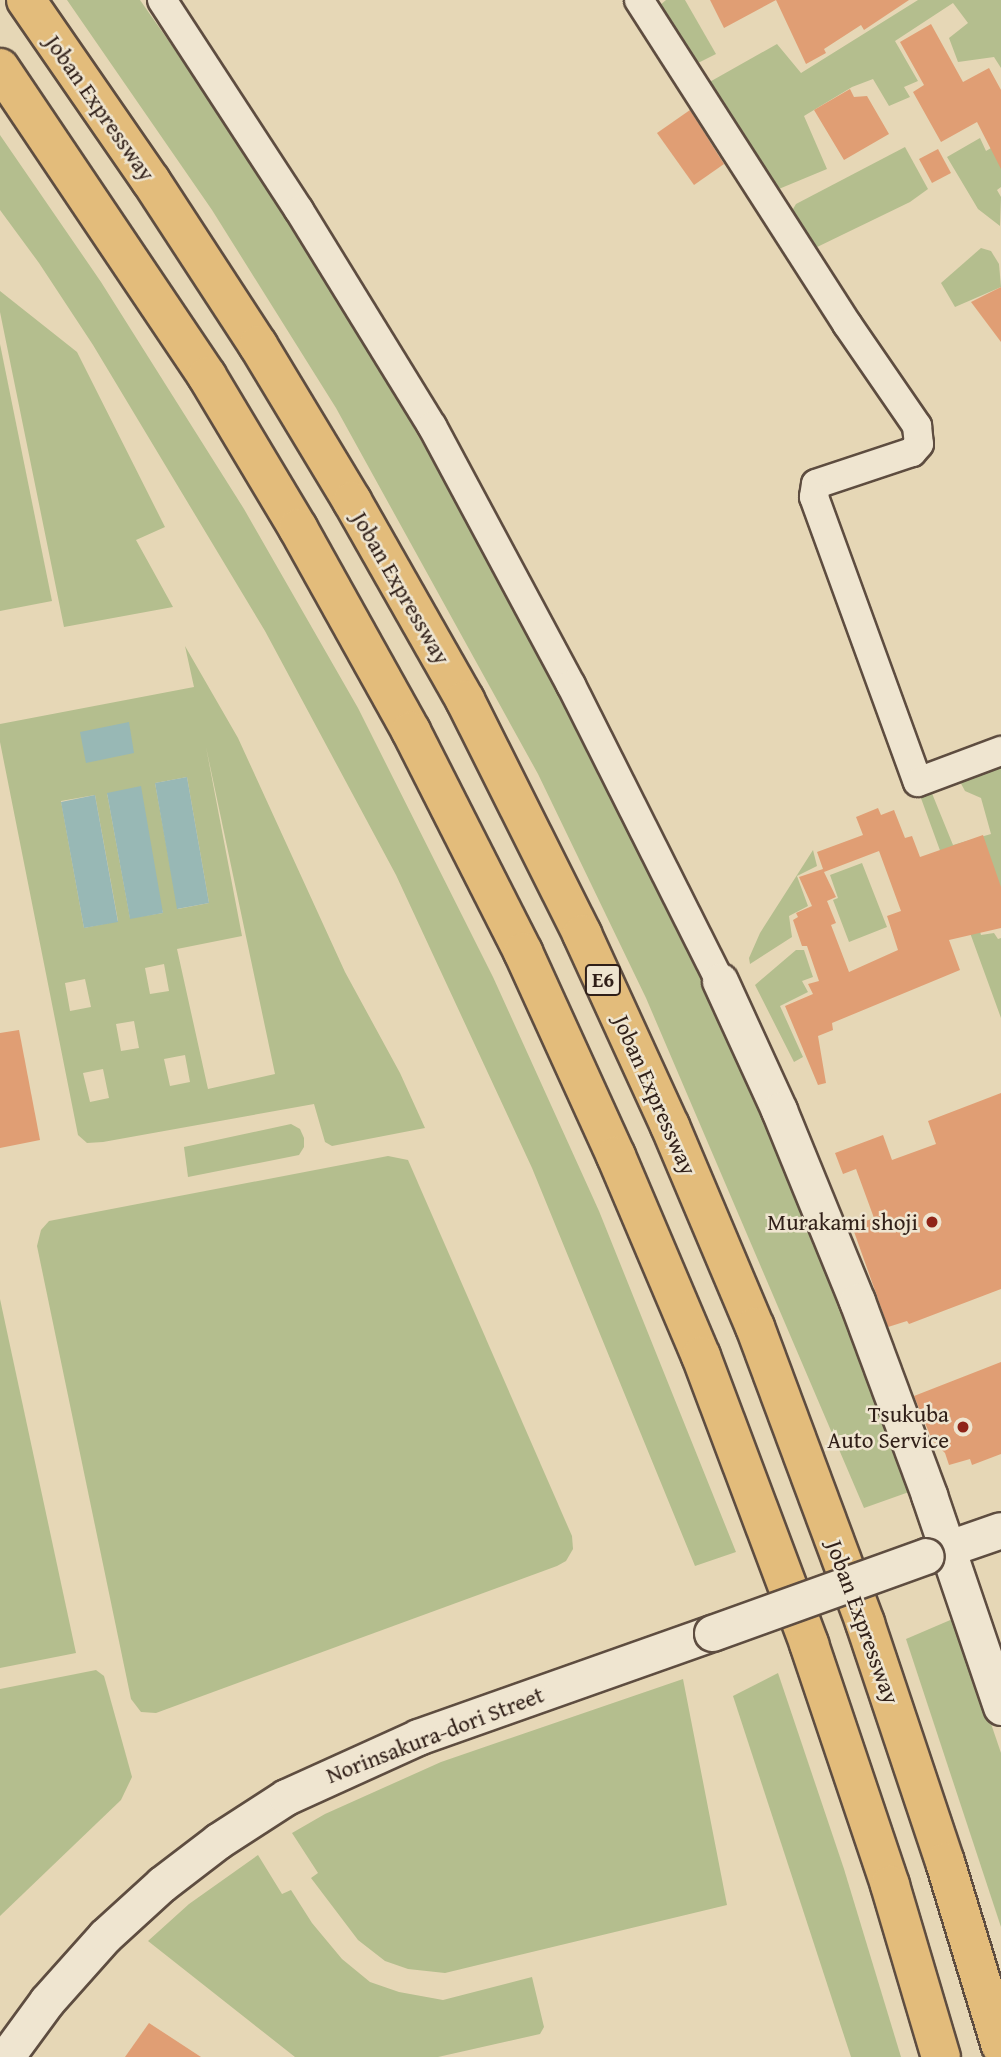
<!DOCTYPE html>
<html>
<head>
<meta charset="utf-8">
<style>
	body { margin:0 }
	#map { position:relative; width:1001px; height:2057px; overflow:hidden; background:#e6d7b6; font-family:"Gentium Book Plus",serif }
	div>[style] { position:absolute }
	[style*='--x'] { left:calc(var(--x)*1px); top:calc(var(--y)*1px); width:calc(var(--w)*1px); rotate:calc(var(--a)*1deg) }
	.green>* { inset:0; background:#b4be8e }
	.water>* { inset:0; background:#98b8b5 }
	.building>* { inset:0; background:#e09e74 }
	.roads { filter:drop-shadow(2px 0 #5e4d40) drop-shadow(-2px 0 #5e4d40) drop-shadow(0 2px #5e4d40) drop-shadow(0 -2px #5e4d40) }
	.minor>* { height:28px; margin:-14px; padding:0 14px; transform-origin:14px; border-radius:14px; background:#efe5d0 }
	.tertiary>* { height:35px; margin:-17.5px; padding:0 17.5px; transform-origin:17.5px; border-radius:17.5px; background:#efe5d0 }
	.motorway>* { height:38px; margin:-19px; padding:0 19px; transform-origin:19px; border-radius:19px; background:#e3bc7b }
	.bridges { filter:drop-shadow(2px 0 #5e4d40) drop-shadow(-2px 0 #5e4d40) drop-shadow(0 2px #5e4d40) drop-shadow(0 -2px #5e4d40) }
	.tertiary-bridge>* { height:35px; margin:-17.5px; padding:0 17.5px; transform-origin:17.5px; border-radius:17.5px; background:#efe5d0 }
	.dots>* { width:19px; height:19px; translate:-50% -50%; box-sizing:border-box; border:4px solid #efe5d0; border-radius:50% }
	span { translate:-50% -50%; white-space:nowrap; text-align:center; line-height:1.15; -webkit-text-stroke:5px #efe5d0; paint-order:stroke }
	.shield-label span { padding:2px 5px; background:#efe5d0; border:2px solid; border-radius:5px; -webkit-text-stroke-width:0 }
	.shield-label { font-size:21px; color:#301f18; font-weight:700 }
	.street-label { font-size:23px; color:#301f18 }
	.poi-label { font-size:23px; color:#301f18 }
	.right { translate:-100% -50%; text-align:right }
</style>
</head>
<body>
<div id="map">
	<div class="green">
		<div style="clip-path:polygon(67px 0,140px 0,266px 180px,386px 379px,552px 671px,585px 747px,736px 1046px,833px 1278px,909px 1492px,864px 1508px,646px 998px,538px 774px,336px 408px,212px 210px)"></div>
		<div style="clip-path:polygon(666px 0,685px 0,716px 54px,698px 63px,659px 6px)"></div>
		<div style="clip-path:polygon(918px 0,1001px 0,1001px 68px,994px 57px,958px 62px,949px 38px,968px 23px,953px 3px,895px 41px,918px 81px,904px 87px,910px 97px,889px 106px,873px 79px,852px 87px,804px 116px,827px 169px,774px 191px,706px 84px,777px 44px,801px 73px)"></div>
		<div style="clip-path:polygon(0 135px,101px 282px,244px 509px,358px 708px,493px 977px,599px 1211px,736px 1552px,695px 1566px,532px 1168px,396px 875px,265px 631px,93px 345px,39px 263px,0 210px)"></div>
		<div style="clip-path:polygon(980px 138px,986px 151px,1001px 142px,1001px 187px,997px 190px,1001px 197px,1000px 226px,978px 209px,947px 157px)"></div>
		<div style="clip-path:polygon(905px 147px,928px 189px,910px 202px,813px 249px,790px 214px,796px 204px)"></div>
		<div style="clip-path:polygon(981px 248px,991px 251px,999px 264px,1001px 287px,955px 307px,941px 283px)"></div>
		<div style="clip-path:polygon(0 291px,77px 352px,165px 527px,136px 540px,173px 607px,64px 627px,0 312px)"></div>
		<div style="clip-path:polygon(0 344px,52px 601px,0 611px)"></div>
		<div style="clip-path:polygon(evenodd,185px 646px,238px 738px,345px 972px,400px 1073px,425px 1128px,332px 1146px,325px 1142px,314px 1104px,103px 1142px,87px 1143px,78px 1135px,0 742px,0 724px,194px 687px,185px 646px,206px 747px,275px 1074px,208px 1089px,177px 949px,242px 936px,206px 747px,185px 646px,187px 777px,209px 903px,178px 909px,155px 783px,187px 777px,185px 646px,107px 793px,163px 912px,163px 913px,130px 918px,107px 793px,185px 646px,95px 795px,118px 921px,84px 928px,61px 801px,95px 795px,185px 646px,164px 964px,169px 991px,150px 994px,145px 968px,164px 964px,185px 646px,85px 979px,91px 1007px,70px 1011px,65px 983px,85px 979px,185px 646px,134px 1021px,139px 1048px,121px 1051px,116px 1024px,134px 1021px,185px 646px,185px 1055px,190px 1082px,170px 1086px,164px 1059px,185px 1055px,185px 646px,103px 1069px,109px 1098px,90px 1102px,83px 1073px,103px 1069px)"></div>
		<div style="clip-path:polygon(1001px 763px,1001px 900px,976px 917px,981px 935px,994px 933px,998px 939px,1001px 938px,1001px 1018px,918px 790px,929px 786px,953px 845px,991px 834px,981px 798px,965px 791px,958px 778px)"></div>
		<div style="clip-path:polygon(813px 850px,817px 866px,797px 876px,808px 906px,789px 916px,792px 937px,750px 964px,749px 958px,760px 933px)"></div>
		<div style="clip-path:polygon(862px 863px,887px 927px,849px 942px,833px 900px,838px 898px,830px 875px)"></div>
		<div style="clip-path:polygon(796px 950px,804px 950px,813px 977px,802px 981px,808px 992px,780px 1006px,803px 1057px,794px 1062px,755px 985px)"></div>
		<div style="clip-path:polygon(291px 1124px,300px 1129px,304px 1138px,304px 1147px,299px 1155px,188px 1177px,184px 1147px)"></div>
		<div style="clip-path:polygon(388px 1156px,408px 1160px,572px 1536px,573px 1549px,566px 1561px,557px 1566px,156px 1713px,141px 1712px,131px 1699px,37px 1246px,41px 1230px,49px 1221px)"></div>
		<div style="clip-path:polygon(0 1299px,76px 1653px,0 1668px)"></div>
		<div style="clip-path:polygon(955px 1618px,1001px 1753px,1001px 1927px,906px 1639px)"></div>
		<div style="clip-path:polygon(96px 1670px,104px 1676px,132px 1777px,121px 1800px,0 1916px,0 1689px)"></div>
		<div style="clip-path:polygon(778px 1673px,844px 1869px,901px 2057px,851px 2057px,733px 1696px)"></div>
		<div style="clip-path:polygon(683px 1679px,727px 1905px,445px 1973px,408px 1969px,385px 1961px,358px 1940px,311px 1878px,318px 1873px,292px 1833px,325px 1814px,441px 1762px)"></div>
		<div style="clip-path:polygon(258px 1855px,282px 1894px,291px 1890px,312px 1923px,342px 1959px,370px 1982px,399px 1992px,443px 2000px,532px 1977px,544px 2027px,540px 2034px,438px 2057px,295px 2057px,148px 1941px,189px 1904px)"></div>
	</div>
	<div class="water">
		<div style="clip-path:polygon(129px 722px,134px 753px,86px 763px,80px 732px)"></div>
		<div style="clip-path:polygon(187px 777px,209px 903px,177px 909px,155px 783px)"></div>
		<div style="clip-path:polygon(141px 786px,163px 913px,130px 919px,107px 793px)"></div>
		<div style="clip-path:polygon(95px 795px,118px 922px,84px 928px,61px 802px)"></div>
	</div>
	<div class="building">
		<div style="clip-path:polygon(710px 0,909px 0,864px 30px,861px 25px,824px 49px,826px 53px,806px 64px,776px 0,724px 28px)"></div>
		<div style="clip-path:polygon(931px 24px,963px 82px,989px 68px,1001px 90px,1001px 169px,977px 122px,941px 142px,913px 92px,924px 85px,900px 42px)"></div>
		<div style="clip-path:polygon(850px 89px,854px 97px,867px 96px,889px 134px,844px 160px,814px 110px)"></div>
		<div style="clip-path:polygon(690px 110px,724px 164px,694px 185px,657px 133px)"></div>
		<div style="clip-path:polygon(938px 149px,951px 173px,932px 183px,919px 159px)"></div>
		<div style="clip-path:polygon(1001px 287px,1001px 342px,971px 302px)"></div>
		<div style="clip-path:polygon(evenodd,878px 808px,881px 815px,894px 810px,905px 838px,912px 836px,920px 857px,983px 835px,1001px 887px,1001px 928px,949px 940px,960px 970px,832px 1023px,833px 1030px,818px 1036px,826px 1083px,818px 1085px,785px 1006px,813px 994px,808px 984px,819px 981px,807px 946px,802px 946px,793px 920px,798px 917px,796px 913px,812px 906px,799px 877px,823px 869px,817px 852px,863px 835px,856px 817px,878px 808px,879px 851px,901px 911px,887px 916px,898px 950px,849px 972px,831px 925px,836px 923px,827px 901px,836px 897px,824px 872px,879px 851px)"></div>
		<div style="clip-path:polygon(19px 1030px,40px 1140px,0 1148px,0 1033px)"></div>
		<div style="clip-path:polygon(1001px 1093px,1001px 1289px,909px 1324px,907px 1321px,888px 1327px,852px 1226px,874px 1218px,856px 1169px,843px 1174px,835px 1153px,883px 1135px,892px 1160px,936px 1144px,928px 1121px)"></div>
		<div style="clip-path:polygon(1001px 1362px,1001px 1454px,972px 1465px,970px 1459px,949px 1465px,945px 1453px,932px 1440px,914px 1396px)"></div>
		<div style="clip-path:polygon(149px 2023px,201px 2057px,125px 2057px)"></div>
	</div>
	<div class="roads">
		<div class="minor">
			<div style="--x:162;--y:0;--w:251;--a:56.9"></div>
			<div style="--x:299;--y:210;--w:254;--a:58.4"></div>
			<div style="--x:432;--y:426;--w:294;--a:61.8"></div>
			<div style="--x:571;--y:685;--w:331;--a:63.3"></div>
			<div style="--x:639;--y:0;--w:385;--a:57.3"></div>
			<div style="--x:847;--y:324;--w:124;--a:55.5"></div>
			<div style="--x:917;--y:426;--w:18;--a:84"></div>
			<div style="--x:919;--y:444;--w:11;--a:131"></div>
			<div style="--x:912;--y:452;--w:101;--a:161.6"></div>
			<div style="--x:816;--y:484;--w:13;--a:99"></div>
			<div style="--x:814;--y:497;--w:303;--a:70"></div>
			<div style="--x:918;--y:782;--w:89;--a:-20.5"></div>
		</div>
		<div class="tertiary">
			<div style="--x:720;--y:981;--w:142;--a:65.4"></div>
			<div style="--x:779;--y:1110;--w:206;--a:67.8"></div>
			<div style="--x:857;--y:1301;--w:207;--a:69.6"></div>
			<div style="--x:929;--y:1495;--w:224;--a:71.2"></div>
			<div style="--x:926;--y:1556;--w:79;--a:-19.1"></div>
			<div style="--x:6;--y:2057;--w:69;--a:-53.8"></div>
			<div style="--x:47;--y:2001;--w:87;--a:-48.3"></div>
			<div style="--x:105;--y:1936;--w:77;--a:-42.4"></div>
			<div style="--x:162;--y:1884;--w:71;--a:-37.5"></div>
			<div style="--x:218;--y:1841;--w:81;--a:-32.9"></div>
			<div style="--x:286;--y:1797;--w:145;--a:-24.4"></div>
			<div style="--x:418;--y:1737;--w:312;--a:-19.5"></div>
		</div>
		<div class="motorway">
			<div style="--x:26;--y:0;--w:220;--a:55.4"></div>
			<div style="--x:151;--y:181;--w:196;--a:56.9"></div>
			<div style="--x:258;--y:345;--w:182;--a:58.9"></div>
			<div style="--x:352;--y:501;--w:229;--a:60.4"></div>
			<div style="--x:465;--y:700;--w:262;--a:63.4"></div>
			<div style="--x:582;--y:934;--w:211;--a:65.4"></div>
			<div style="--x:670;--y:1126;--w:218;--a:67.1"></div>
			<div style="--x:755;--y:1327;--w:316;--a:69.6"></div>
			<div style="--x:865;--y:1623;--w:252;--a:71.5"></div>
			<div style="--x:945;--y:1862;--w:192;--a:73.1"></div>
			<div style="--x:0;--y:68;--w:371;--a:56.1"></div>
			<div style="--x:207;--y:376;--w:177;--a:59.1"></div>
			<div style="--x:298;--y:528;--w:232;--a:60.9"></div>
			<div style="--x:411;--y:731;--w:248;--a:63.1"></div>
			<div style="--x:523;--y:952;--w:224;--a:65.5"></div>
			<div style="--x:616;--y:1156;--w:217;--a:67"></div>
			<div style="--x:701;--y:1356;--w:308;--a:69.4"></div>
			<div style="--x:809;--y:1644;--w:254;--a:71.4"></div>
			<div style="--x:890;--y:1885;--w:179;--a:73.5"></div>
		</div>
	</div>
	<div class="bridges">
		<div class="tertiary-bridge">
			<div style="--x:712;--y:1633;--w:227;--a:-19.8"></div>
		</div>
	</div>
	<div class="dots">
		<div style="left:932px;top:1222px;background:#8f2418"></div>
		<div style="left:963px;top:1427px;background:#8f2418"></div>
	</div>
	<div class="shield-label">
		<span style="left:603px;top:980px">E6</span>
	</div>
	<div class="street-label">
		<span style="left:100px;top:108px;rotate:55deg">Joban Expressway</span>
		<span style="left:401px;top:588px;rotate:60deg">Joban Expressway</span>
		<span style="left:655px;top:1095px;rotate:66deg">Joban Expressway</span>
		<span style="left:863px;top:1622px;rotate:70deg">Joban Expressway</span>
		<span style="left:435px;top:1735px;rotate:-21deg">Norinsakura-dori Street</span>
	</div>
	<div class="poi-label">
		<span class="right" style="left:918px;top:1222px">Murakami shoji</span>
		<span class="right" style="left:949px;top:1427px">Tsukuba<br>Auto Service</span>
	</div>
</div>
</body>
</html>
